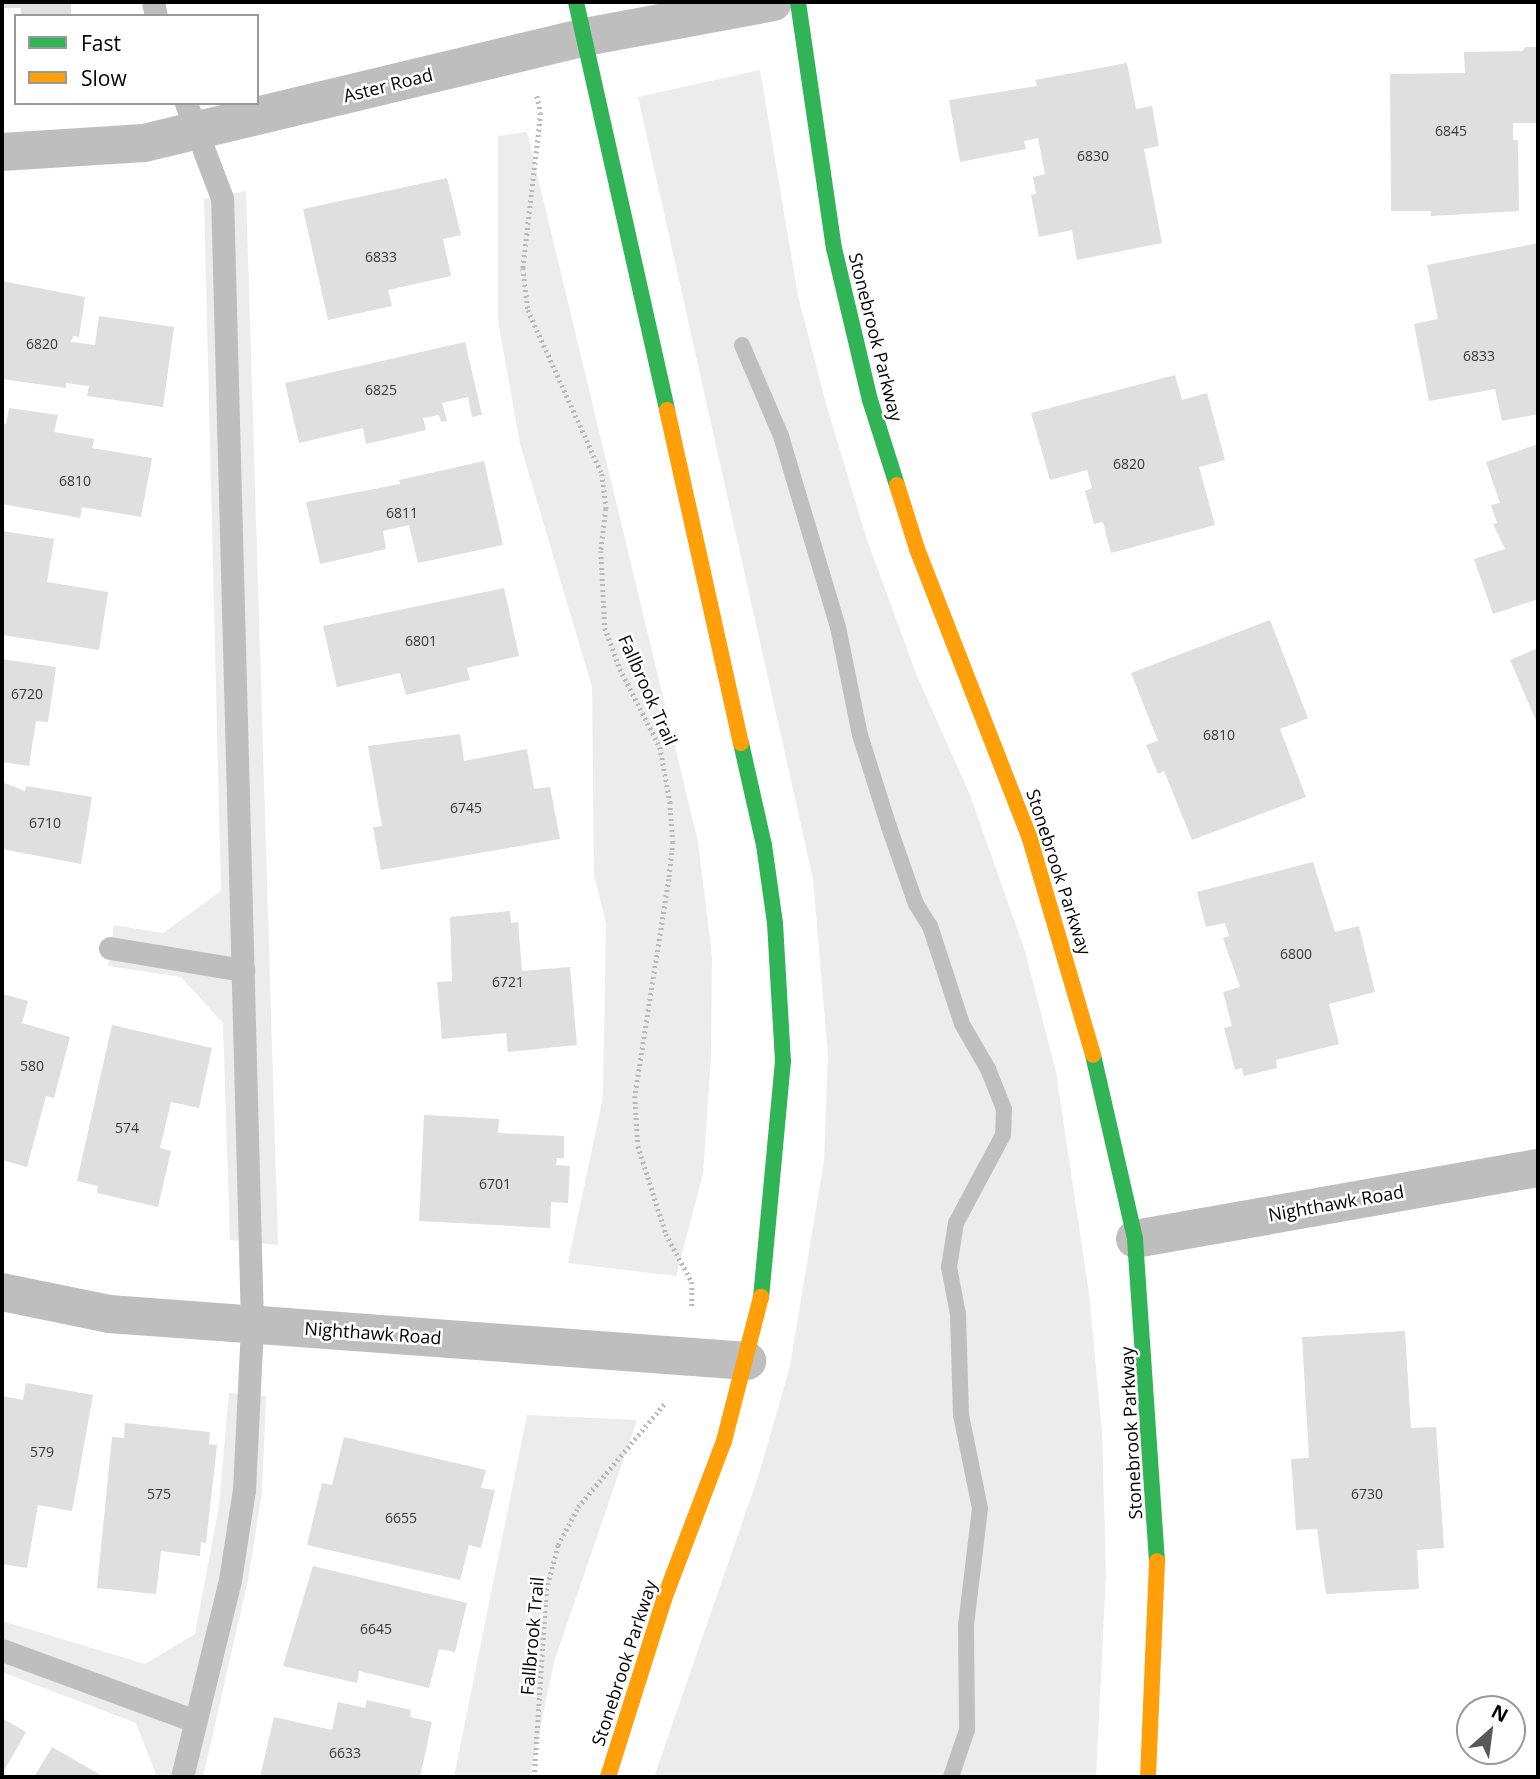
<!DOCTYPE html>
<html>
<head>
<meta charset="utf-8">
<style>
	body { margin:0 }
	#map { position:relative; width:1540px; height:1779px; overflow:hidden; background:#fff; font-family:"Open Sans",sans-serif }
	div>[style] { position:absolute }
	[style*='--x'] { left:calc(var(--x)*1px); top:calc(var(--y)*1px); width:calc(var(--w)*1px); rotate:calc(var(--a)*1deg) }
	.green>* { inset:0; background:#ececec }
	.stream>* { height:16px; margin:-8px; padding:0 8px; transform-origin:8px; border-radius:8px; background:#bfbfbf }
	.building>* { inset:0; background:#dfdfdf }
	.path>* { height:4.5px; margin-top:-2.25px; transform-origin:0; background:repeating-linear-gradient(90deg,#b9b9b9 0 2px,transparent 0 5.5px) }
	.lane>* { height:23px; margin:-11.5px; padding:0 11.5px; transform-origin:11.5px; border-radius:11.5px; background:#bebebe }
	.street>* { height:38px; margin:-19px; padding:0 19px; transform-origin:19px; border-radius:19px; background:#bebebe }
	.fast>* { height:16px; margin:-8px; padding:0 8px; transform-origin:8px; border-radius:8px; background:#30b455 }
	.slow>* { height:16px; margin:-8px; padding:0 8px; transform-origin:8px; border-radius:8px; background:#ff9f0a }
	span { translate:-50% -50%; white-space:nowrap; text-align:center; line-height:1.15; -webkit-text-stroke:5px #fff; paint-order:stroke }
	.number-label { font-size:14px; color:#383838 }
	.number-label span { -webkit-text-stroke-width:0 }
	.street-label { font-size:18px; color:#000 }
	.frame { position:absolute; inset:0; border:4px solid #000; pointer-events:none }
	.legend { position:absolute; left:14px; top:14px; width:245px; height:91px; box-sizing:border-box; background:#fff; border:2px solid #999; margin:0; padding:9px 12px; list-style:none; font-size:21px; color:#000 }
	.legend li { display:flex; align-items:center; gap:14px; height:35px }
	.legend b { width:35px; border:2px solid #999 }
	.north { position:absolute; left:1456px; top:1695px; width:70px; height:70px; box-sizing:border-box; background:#fff; border:2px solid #999; border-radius:50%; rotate:28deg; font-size:19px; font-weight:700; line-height:28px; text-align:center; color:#000 }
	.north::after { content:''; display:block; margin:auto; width:24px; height:32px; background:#595959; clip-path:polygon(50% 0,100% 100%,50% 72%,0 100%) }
</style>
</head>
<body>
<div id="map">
	<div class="green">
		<div style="clip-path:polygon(760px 70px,798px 296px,827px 407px,867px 540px,917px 676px,970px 795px,1025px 951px,1056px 1072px,1089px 1294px,1102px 1432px,1106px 1574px,1096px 1777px,654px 1777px,758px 1477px,790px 1366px,824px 1161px,828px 1056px,813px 879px,638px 97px)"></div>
		<div style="clip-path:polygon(527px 132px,698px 842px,712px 956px,711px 1057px,703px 1174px,676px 1276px,568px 1263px,603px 1097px,606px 923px,594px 875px,592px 687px,520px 444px,498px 320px,498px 136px)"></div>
		<div style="clip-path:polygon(246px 191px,278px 1245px,230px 1240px,223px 1023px,181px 977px,108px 966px,114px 925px,163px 933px,221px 891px,204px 199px)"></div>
		<div style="clip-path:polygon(229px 1393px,266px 1396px,262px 1492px,248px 1580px,203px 1777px,157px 1777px,136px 1723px,2px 1672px,2px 1621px,145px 1664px,195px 1634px,219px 1506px)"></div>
		<div style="clip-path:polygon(527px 1415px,637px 1420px,554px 1662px,530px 1777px,454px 1777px)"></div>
	</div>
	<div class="stream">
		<div style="--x:742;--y:345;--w:99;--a:66.8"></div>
		<div style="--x:781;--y:436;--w:199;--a:73.4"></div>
		<div style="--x:838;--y:627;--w:110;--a:78.5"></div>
		<div style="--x:860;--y:735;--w:96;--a:72.5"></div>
		<div style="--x:889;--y:827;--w:82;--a:70.7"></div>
		<div style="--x:916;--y:904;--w:26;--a:58"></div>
		<div style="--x:930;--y:926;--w:103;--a:71.9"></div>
		<div style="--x:962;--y:1024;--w:52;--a:60"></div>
		<div style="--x:988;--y:1069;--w:43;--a:68.2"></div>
		<div style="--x:1004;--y:1109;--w:26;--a:92"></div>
		<div style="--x:1003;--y:1135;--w:100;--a:118.1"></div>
		<div style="--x:956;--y:1223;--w:45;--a:99"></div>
		<div style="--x:949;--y:1267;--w:48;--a:79.2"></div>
		<div style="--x:958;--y:1314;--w:101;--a:88.3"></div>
		<div style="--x:961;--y:1415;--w:95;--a:78.5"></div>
		<div style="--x:980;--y:1508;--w:119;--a:96.8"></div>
		<div style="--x:966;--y:1626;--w:104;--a:89.4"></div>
		<div style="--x:967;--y:1730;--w:50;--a:108.8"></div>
	</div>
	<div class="building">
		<div style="clip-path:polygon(2px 2px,71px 2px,71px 16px,21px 16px,21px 8px,2px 8px)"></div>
		<div style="clip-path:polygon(1525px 47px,1538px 47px,1538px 123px,1513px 123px,1513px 140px,1518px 140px,1519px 211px,1431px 216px,1431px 211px,1391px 211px,1390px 74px,1465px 73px,1464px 52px,1523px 51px)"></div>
		<div style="clip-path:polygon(1127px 63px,1136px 109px,1152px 106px,1159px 146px,1144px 149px,1162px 243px,1077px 260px,1072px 230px,1039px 237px,1031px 195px,1036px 194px,1033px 177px,1045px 174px,1038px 138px,1024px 141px,1026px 149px,960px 162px,949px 100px,1037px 86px,1035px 80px)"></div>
		<div style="clip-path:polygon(447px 178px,461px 235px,443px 239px,451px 276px,388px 290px,392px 306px,328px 320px,303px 209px)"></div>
		<div style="clip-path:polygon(1538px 243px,1538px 414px,1502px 421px,1495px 389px,1429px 401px,1414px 324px,1438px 319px,1427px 265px)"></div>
		<div style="clip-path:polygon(2px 281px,85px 297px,79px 337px,73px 336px,71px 342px,95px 345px,99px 316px,174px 327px,163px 407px,87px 396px,89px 386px,66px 383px,66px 388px,2px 379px)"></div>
		<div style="clip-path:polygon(465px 342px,482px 415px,472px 417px,468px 397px,442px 403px,447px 421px,441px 422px,439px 415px,423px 418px,426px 430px,366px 444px,363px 428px,299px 443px,285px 383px)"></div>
		<div style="clip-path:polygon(1175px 375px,1182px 400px,1207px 393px,1225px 460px,1199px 467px,1215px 525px,1111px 553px,1103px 522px,1094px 524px,1085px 491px,1092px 488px,1087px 470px,1050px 480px,1031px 413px)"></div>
		<div style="clip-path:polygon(9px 408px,58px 415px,54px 432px,94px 439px,92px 448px,152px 458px,141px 517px,82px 507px,80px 518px,2px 504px,2px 423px,6px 424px)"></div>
		<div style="clip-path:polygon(1538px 444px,1538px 599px,1493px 614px,1474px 559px,1505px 549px,1493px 524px,1497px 523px,1491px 505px,1500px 503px,1486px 462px)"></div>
		<div style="clip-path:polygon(484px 461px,503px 545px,418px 563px,409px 525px,383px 531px,386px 549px,320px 564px,306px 502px,400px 484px,399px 480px)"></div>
		<div style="clip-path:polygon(2px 531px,54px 539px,47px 582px,108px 592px,99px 650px,2px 635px)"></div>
		<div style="clip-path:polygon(504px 588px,519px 656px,467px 668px,470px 680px,406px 695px,400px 673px,337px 687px,323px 626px)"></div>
		<div style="clip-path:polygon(1270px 620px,1308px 718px,1280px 729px,1306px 797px,1192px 840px,1164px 771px,1158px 774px,1146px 745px,1158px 741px,1131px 673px)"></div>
		<div style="clip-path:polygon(1538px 648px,1538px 725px,1510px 660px)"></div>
		<div style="clip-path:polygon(2px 659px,56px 667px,48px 722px,36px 721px,29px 766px,2px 762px)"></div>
		<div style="clip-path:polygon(460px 734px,464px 761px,527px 749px,534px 789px,550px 787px,560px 839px,381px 870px,373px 827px,382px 826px,368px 746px)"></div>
		<div style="clip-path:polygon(2px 782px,25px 791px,26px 786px,92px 797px,81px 864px,2px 849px)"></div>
		<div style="clip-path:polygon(1313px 862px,1335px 932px,1359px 926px,1375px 992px,1329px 1004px,1339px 1044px,1276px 1060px,1277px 1068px,1244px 1076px,1242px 1068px,1235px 1070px,1224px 1028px,1232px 1026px,1223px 992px,1240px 987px,1223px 938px,1229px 936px,1225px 923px,1206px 927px,1197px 892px)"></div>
		<div style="clip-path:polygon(510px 911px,511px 923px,518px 922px,522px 971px,570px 967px,577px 1045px,508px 1052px,506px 1033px,442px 1039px,437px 982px,452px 981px,450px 917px)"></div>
		<div style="clip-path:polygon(2px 994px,28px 1001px,22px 1023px,70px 1037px,54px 1098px,46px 1096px,27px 1167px,2px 1160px)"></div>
		<div style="clip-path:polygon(112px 1025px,212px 1048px,199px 1108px,171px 1102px,160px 1148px,171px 1151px,158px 1207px,97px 1193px,98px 1186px,77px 1181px)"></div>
		<div style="clip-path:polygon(424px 1115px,499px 1119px,498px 1133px,564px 1136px,564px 1158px,557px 1158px,556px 1165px,570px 1166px,568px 1203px,551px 1202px,550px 1228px,419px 1221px)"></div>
		<div style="clip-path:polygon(1405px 1331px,1411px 1428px,1436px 1427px,1444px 1548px,1417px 1550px,1419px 1589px,1326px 1594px,1317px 1529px,1296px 1530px,1291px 1459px,1309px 1458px,1302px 1337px)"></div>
		<div style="clip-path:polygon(26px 1383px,93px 1395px,72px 1511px,38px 1505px,27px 1568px,2px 1564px,2px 1396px,23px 1400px)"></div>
		<div style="clip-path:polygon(125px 1423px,210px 1432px,209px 1444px,217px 1445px,206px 1543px,201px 1542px,200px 1556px,161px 1551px,156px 1594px,97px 1588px,112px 1437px,124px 1438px)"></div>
		<div style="clip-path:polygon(344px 1437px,486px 1470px,481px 1488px,495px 1490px,481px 1548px,469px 1545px,460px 1580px,307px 1545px,322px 1483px,332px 1485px)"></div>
		<div style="clip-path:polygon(313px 1566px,467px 1603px,455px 1652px,439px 1649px,429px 1688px,359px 1671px,357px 1683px,283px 1666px)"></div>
		<div style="clip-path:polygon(367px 1700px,411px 1710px,410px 1717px,432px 1722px,420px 1777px,260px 1777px,274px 1717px,332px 1730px,338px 1702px,365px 1708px)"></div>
		<div style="clip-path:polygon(2px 1718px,26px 1732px,2px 1774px)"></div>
		<div style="clip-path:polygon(52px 1747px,104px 1777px,34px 1777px)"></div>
	</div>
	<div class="path">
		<div style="--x:537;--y:96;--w:17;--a:77"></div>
		<div style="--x:541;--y:113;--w:156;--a:96.6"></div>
		<div style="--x:523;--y:268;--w:42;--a:83.2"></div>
		<div style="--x:528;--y:310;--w:180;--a:65.7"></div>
		<div style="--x:602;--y:474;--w:35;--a:83"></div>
		<div style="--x:606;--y:509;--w:42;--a:96.8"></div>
		<div style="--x:601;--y:551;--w:77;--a:87"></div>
		<div style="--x:605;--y:628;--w:44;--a:69.9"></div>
		<div style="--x:620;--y:669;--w:88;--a:62.9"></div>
		<div style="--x:660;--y:747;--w:56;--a:79.7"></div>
		<div style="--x:670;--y:802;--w:40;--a:85.7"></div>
		<div style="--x:673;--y:842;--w:37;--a:96"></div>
		<div style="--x:669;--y:879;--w:220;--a:98.9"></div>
		<div style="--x:635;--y:1096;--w:50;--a:86.6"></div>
		<div style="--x:638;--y:1146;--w:92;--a:72.3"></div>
		<div style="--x:666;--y:1234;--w:55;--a:61.6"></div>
		<div style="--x:692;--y:1282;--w:26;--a:90"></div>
		<div style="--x:534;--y:1777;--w:187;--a:-86.3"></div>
		<div style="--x:546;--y:1590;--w:47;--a:-75.1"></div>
		<div style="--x:558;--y:1545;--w:43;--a:-62.2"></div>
		<div style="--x:578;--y:1507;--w:134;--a:-50.1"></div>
	</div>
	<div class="lane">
		<div style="--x:153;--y:2;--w:14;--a:78"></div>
		<div style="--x:110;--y:948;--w:135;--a:9.4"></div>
		<div style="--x:2;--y:1650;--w:206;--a:20.2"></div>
		<div style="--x:182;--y:1777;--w:203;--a:-76.3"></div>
		<div style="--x:230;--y:1580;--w:91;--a:-81.2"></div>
		<div style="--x:244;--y:1490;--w:165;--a:-87.2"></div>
		<div style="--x:252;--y:1325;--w:1127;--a:-91.52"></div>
		<div style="--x:222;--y:198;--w:102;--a:-110.8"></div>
	</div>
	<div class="street">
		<div style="--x:2;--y:152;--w:142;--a:-3.6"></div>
		<div style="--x:144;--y:143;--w:454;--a:-13.5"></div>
		<div style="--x:585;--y:37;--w:191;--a:-10.5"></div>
		<div style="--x:1135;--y:1239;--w:409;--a:-10"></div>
		<div style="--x:2;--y:1292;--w:109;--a:11.6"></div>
		<div style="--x:109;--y:1314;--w:640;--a:4.21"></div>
	</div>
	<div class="fast">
		<div style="--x:576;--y:2;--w:418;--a:77.4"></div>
		<div style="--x:798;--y:2;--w:249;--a:81.7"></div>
		<div style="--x:834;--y:248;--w:156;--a:76.7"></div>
		<div style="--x:870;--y:400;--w:89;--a:72.4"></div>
		<div style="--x:741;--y:743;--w:105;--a:77.3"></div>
		<div style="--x:764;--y:845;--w:79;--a:82"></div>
		<div style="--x:775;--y:923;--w:138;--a:86.7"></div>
		<div style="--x:783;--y:1061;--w:237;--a:95.3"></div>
		<div style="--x:1093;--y:1055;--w:189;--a:77.1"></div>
		<div style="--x:1135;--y:1239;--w:323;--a:86.1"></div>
	</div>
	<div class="slow">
		<div style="--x:667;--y:410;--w:341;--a:77.5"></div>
		<div style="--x:897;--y:485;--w:67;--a:72.6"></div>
		<div style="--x:917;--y:549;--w:308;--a:68.7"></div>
		<div style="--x:1029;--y:836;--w:228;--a:73.7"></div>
		<div style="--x:608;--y:1777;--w:187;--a:-72.5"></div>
		<div style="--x:664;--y:1599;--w:169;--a:-69.2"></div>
		<div style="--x:724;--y:1441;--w:149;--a:-75.6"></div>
		<div style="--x:1148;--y:1777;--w:216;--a:-87.6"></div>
	</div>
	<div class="number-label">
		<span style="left:1451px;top:131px">6845</span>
		<span style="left:1093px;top:156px">6830</span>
		<span style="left:381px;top:257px">6833</span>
		<span style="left:42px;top:344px">6820</span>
		<span style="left:1479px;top:356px">6833</span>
		<span style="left:381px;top:390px">6825</span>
		<span style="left:1129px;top:464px">6820</span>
		<span style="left:75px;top:481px">6810</span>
		<span style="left:402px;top:513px">6811</span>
		<span style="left:421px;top:641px">6801</span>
		<span style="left:27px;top:694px">6720</span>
		<span style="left:1219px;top:735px">6810</span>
		<span style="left:466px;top:808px">6745</span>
		<span style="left:45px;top:823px">6710</span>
		<span style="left:1296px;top:954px">6800</span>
		<span style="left:508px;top:982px">6721</span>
		<span style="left:32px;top:1066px">580</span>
		<span style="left:127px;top:1128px">574</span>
		<span style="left:495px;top:1184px">6701</span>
		<span style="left:42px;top:1452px">579</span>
		<span style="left:159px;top:1494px">575</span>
		<span style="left:1367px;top:1494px">6730</span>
		<span style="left:401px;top:1518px">6655</span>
		<span style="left:376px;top:1629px">6645</span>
		<span style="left:345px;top:1753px">6633</span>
	</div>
	<div class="street-label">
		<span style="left:388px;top:85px;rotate:-14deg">Aster Road</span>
		<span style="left:876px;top:337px;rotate:76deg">Stonebrook Parkway</span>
		<span style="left:648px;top:690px;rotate:66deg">Fallbrook Trail</span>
		<span style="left:1059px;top:872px;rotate:72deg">Stonebrook Parkway</span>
		<span style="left:1336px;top:1203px;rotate:-10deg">Nighthawk Road</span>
		<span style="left:373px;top:1333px;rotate:4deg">Nighthawk Road</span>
		<span style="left:1131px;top:1433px;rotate:-93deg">Stonebrook Parkway</span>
		<span style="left:532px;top:1636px;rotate:-85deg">Fallbrook Trail</span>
		<span style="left:624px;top:1663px;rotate:-72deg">Stonebrook Parkway</span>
	</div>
	<div class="frame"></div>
	<ul class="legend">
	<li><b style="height:9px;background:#30b455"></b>Fast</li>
	<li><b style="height:9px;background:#ff9f0a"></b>Slow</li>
	</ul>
	<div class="north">N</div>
</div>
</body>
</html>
